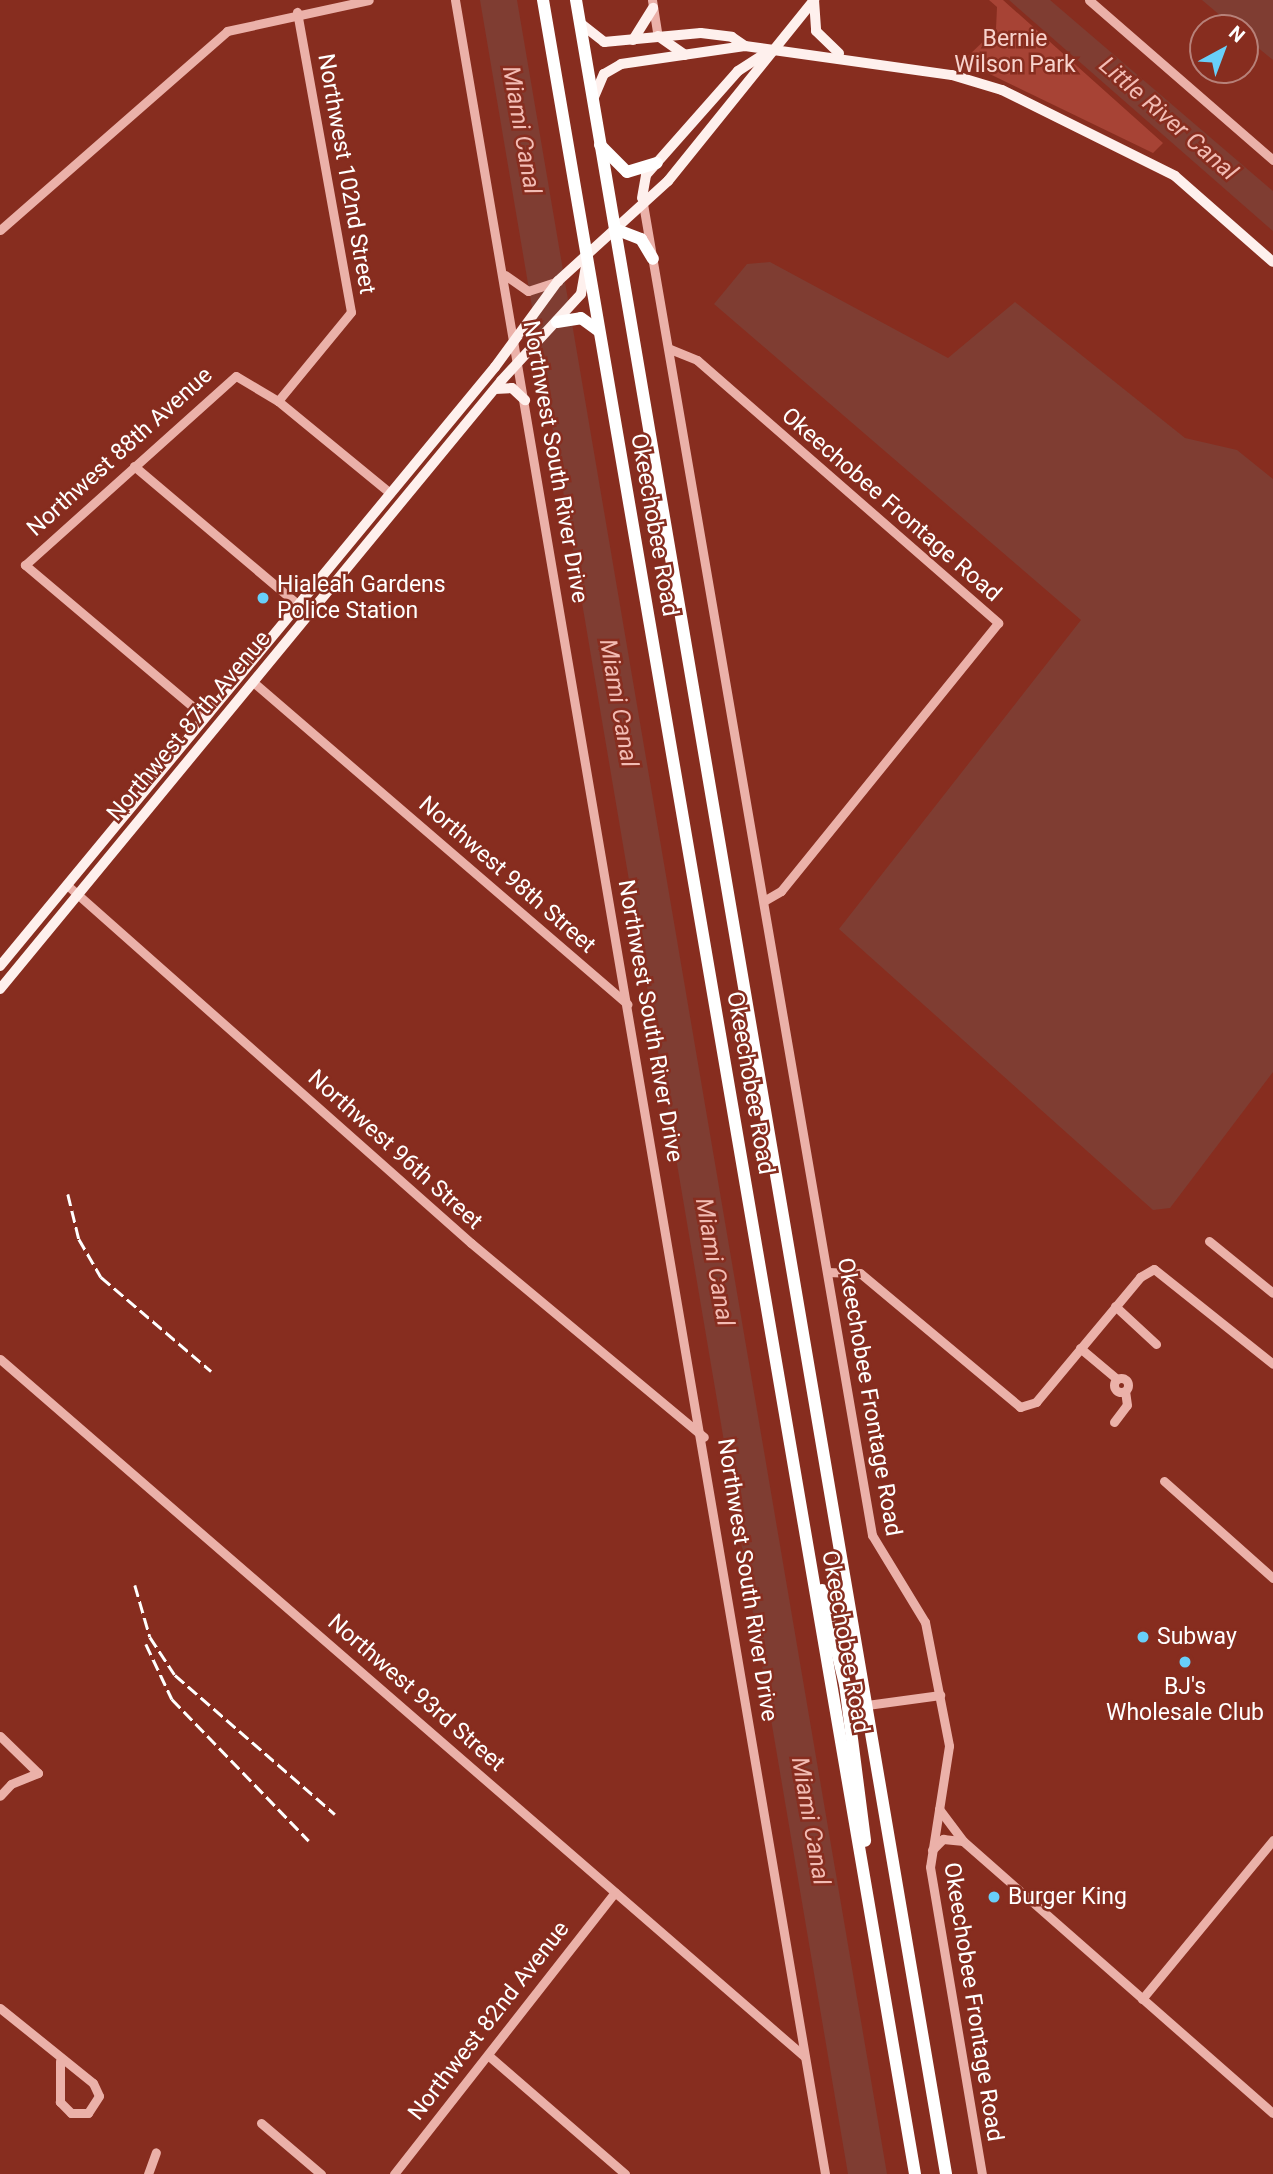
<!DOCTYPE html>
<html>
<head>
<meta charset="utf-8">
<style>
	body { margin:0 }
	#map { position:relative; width:1273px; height:2174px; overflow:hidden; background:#872d1f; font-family:Roboto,sans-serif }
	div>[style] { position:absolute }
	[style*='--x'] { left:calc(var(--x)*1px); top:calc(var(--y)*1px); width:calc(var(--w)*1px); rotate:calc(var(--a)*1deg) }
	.green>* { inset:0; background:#a74335 }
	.water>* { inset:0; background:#7f3d32 }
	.minor>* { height:9px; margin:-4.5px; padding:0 4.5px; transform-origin:4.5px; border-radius:4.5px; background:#ebb1a9 }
	.minor>.ring { margin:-4.5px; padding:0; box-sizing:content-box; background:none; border:9px solid #ebb1a9; border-radius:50% }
	.major>* { height:10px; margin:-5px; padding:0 5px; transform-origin:5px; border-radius:5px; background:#fef0ed }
	.highway>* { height:12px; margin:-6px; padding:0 6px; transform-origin:6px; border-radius:6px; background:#fff }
	.rail>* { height:2.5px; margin-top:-1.25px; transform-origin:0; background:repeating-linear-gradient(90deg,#fff 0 12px,transparent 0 17px) }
	.dots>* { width:19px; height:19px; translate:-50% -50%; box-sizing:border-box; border:4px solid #872d1f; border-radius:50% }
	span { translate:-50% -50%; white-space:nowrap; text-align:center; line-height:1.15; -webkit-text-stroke:5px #872d1f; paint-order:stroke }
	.park-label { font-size:23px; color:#f8d3cd }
	.street-label { font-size:23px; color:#fff }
	.poi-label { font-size:23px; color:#fff }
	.left { translate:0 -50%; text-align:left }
	.water-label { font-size:24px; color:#f2bcb4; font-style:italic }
	.north { position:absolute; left:1189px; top:14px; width:70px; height:70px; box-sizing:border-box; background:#872d1f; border:2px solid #b78179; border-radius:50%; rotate:41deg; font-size:19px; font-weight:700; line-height:28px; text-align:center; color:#fff }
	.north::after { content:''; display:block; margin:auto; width:24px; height:32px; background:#68cff9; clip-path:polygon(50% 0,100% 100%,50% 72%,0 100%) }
</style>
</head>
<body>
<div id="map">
	<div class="green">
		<div style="clip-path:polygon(989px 0,1003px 0,1163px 143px,1153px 153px,963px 61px,996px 29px,997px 7px)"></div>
	</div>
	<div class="water">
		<div style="clip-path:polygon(480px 0,517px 0,887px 2174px,848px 2174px)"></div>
		<div style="clip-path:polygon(1009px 0,1050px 0,1273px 191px,1273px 231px)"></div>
		<div style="clip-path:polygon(1202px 0,1273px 0,1273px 60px,1245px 37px,1245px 28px,1235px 28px)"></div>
		<div style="clip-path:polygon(770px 262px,948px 358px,1015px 302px,1185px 438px,1237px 450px,1273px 479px,1273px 1072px,1170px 1208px,1153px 1210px,839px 929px,1081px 620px,714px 304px,747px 264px)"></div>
	</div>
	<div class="minor">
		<div style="--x:455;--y:0;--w:2205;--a:80.34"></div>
		<div style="--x:652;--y:0;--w:36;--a:81"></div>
		<div style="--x:1089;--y:0;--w:244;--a:41"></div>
		<div style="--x:642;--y:198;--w:1357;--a:80.24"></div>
		<div style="--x:872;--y:1535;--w:102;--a:58.7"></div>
		<div style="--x:925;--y:1622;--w:126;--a:79"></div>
		<div style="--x:949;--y:1746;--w:122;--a:98.9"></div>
		<div style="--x:930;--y:1867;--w:311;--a:80.4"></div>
		<div style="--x:0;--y:230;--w:302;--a:-41.2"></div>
		<div style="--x:227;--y:31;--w:145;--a:-12.3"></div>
		<div style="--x:505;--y:275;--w:28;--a:35"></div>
		<div style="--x:528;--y:291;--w:32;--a:-18"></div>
		<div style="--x:670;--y:349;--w:29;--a:22"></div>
		<div style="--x:697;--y:360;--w:400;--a:41.1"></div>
		<div style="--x:998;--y:623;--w:345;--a:129"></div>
		<div style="--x:781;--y:891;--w:20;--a:150"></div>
		<div style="--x:278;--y:401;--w:115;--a:-50.6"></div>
		<div style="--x:351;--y:312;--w:305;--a:-100.2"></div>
		<div style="--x:134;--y:466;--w:229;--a:40.2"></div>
		<div style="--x:253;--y:682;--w:494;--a:40.7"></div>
		<div style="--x:205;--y:717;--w:236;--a:-139.8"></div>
		<div style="--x:25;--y:565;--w:283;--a:-41.9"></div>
		<div style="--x:236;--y:376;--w:49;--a:30.8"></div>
		<div style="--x:278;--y:401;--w:145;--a:39.4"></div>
		<div style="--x:67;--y:885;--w:540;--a:41.55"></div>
		<div style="--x:471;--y:1243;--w:303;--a:39.8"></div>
		<div style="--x:1209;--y:1241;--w:82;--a:39.1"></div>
		<div style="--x:827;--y:1272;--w:33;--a:2"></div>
		<div style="--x:860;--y:1273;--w:209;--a:39.9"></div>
		<div style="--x:1020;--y:1407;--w:17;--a:-17"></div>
		<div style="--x:1036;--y:1402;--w:163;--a:-50.2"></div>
		<div style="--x:1140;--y:1277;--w:16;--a:-30"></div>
		<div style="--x:1154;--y:1269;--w:152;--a:38.6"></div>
		<div style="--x:1115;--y:1306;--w:56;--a:42.8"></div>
		<div style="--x:1080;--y:1348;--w:48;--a:40"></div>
		<div style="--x:0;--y:1359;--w:1065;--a:40.93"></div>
		<div class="ring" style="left:1114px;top:1378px;width:5px;height:5px"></div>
		<div style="--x:1114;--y:1422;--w:21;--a:-53"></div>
		<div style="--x:1127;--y:1405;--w:14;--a:-98"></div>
		<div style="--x:1164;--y:1481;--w:146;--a:41.7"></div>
		<div style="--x:867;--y:1705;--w:74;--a:-7.8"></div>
		<div style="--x:0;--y:1736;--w:53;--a:44.2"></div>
		<div style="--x:38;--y:1773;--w:29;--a:158"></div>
		<div style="--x:11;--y:1784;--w:16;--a:133"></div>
		<div style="--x:939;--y:1809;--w:40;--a:53"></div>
		<div style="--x:963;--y:1841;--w:412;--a:41.3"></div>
		<div style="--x:932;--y:1850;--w:16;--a:-45"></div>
		<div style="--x:943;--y:1839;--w:18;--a:6"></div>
		<div style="--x:1142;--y:1999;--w:206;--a:-50.5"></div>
		<div style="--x:0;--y:2008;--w:119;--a:38.9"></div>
		<div style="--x:93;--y:2083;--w:14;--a:65"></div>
		<div style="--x:99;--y:2096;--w:20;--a:123"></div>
		<div style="--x:88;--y:2113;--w:17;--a:180"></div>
		<div style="--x:71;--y:2113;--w:16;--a:-135"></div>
		<div style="--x:60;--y:2102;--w:41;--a:-90"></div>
		<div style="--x:489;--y:2056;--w:180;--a:40.9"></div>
		<div style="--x:261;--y:2123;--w:79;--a:40.4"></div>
		<div style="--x:148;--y:2174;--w:23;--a:-70"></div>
		<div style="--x:394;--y:2174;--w:358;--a:-51.9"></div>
	</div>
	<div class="major">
		<div style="--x:814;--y:0;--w:31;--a:86"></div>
		<div style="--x:816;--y:31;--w:32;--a:44"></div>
		<div style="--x:580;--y:23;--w:31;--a:38"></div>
		<div style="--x:604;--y:42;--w:97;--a:-5.3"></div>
		<div style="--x:701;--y:33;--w:31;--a:7"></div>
		<div style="--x:732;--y:37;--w:16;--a:35"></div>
		<div style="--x:658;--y:36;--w:33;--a:35"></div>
		<div style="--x:633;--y:40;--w:38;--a:-58"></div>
		<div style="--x:594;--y:97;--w:25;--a:-67"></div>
		<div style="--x:604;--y:74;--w:20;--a:-30"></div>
		<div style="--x:621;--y:64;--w:125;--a:-8.3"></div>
		<div style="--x:745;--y:46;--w:209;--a:8"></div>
		<div style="--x:952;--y:75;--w:52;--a:16.7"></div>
		<div style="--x:1002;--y:90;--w:193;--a:26.4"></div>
		<div style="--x:1175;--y:176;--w:130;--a:41.3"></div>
		<div style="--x:642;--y:198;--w:23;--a:-80"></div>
		<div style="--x:646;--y:175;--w:139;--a:-48.5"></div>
		<div style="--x:738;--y:71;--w:37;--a:-33"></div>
		<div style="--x:495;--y:389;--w:17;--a:-3"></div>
		<div style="--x:512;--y:388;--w:18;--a:43"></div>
		<div style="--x:0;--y:966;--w:777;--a:-50.43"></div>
		<div style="--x:495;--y:367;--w:107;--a:-53.8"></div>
		<div style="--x:558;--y:281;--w:149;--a:-42.3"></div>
		<div style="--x:668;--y:181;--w:233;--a:-51.1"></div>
		<div style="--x:0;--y:989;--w:788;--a:-50.51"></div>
		<div style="--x:501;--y:381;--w:118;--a:-47.4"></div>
		<div style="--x:581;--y:294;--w:34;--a:-80"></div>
	</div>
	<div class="highway">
		<div style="--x:543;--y:0;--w:2206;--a:80.29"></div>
		<div style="--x:576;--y:0;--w:2205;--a:80.34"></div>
		<div style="--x:600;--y:145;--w:38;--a:45"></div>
		<div style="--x:627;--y:172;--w:31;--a:-17"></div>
		<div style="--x:615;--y:229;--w:28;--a:21"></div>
		<div style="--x:641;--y:239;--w:23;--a:59"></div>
		<div style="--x:557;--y:322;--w:24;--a:-9"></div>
		<div style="--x:581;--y:318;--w:22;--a:36"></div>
		<div style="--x:822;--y:1590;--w:97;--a:76.3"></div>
		<div style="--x:845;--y:1684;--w:158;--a:82.7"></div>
	</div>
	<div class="rail">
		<div style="--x:68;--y:1194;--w:46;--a:76.3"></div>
		<div style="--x:79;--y:1239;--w:44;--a:59.9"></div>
		<div style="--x:101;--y:1277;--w:145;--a:40.5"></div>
		<div style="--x:135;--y:1585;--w:54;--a:73.9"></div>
		<div style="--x:150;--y:1637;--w:45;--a:56.7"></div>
		<div style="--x:175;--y:1675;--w:212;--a:41"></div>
		<div style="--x:146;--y:1644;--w:61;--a:64.7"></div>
		<div style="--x:172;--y:1699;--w:197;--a:46"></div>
	</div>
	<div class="dots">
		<div style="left:263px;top:598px;background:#68cff9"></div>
		<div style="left:1143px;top:1637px;background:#68cff9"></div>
		<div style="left:1185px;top:1662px;background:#68cff9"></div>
		<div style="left:994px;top:1897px;background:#68cff9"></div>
	</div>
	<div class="park-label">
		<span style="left:1015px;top:52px">Bernie<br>Wilson Park</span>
	</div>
	<div class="street-label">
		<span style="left:346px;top:174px;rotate:80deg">Northwest 102nd Street</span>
		<span style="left:120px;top:452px;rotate:-42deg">Northwest 88th Avenue</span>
		<span style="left:555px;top:462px;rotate:80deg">Northwest South River Drive</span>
		<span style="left:891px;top:505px;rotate:41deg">Okeechobee Frontage Road</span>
		<span style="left:654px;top:525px;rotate:80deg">Okeechobee Road</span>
		<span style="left:189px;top:726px;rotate:-50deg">Northwest 87th Avenue</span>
		<span style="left:507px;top:875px;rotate:41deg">Northwest 98th Street</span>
		<span style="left:650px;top:1021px;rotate:80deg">Northwest South River Drive</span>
		<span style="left:750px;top:1083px;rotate:80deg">Okeechobee Road</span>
		<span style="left:395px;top:1150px;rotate:42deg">Northwest 96th Street</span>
		<span style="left:869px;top:1397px;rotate:80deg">Okeechobee Frontage Road</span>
		<span style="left:747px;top:1580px;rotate:81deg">Northwest South River Drive</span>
		<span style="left:845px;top:1642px;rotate:80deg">Okeechobee Road</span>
		<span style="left:416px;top:1693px;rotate:41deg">Northwest 93rd Street</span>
		<span style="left:973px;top:2002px;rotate:81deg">Okeechobee Frontage Road</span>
		<span style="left:489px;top:2021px;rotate:-52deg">Northwest 82nd Avenue</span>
	</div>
	<div class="poi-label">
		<span class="left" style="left:277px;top:598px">Hialeah Gardens<br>Police Station</span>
		<span class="left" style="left:1157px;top:1637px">Subway</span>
		<span style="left:1185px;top:1700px">BJ's<br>Wholesale Club</span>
		<span class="left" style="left:1008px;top:1897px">Burger King</span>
	</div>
	<div class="water-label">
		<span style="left:1168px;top:119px;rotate:41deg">Little River Canal</span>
		<span style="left:521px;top:130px;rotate:80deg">Miami Canal</span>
		<span style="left:618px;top:703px;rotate:80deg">Miami Canal</span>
		<span style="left:714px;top:1262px;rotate:80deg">Miami Canal</span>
		<span style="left:810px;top:1821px;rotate:80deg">Miami Canal</span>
	</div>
	<div class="north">N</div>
</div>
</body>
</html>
